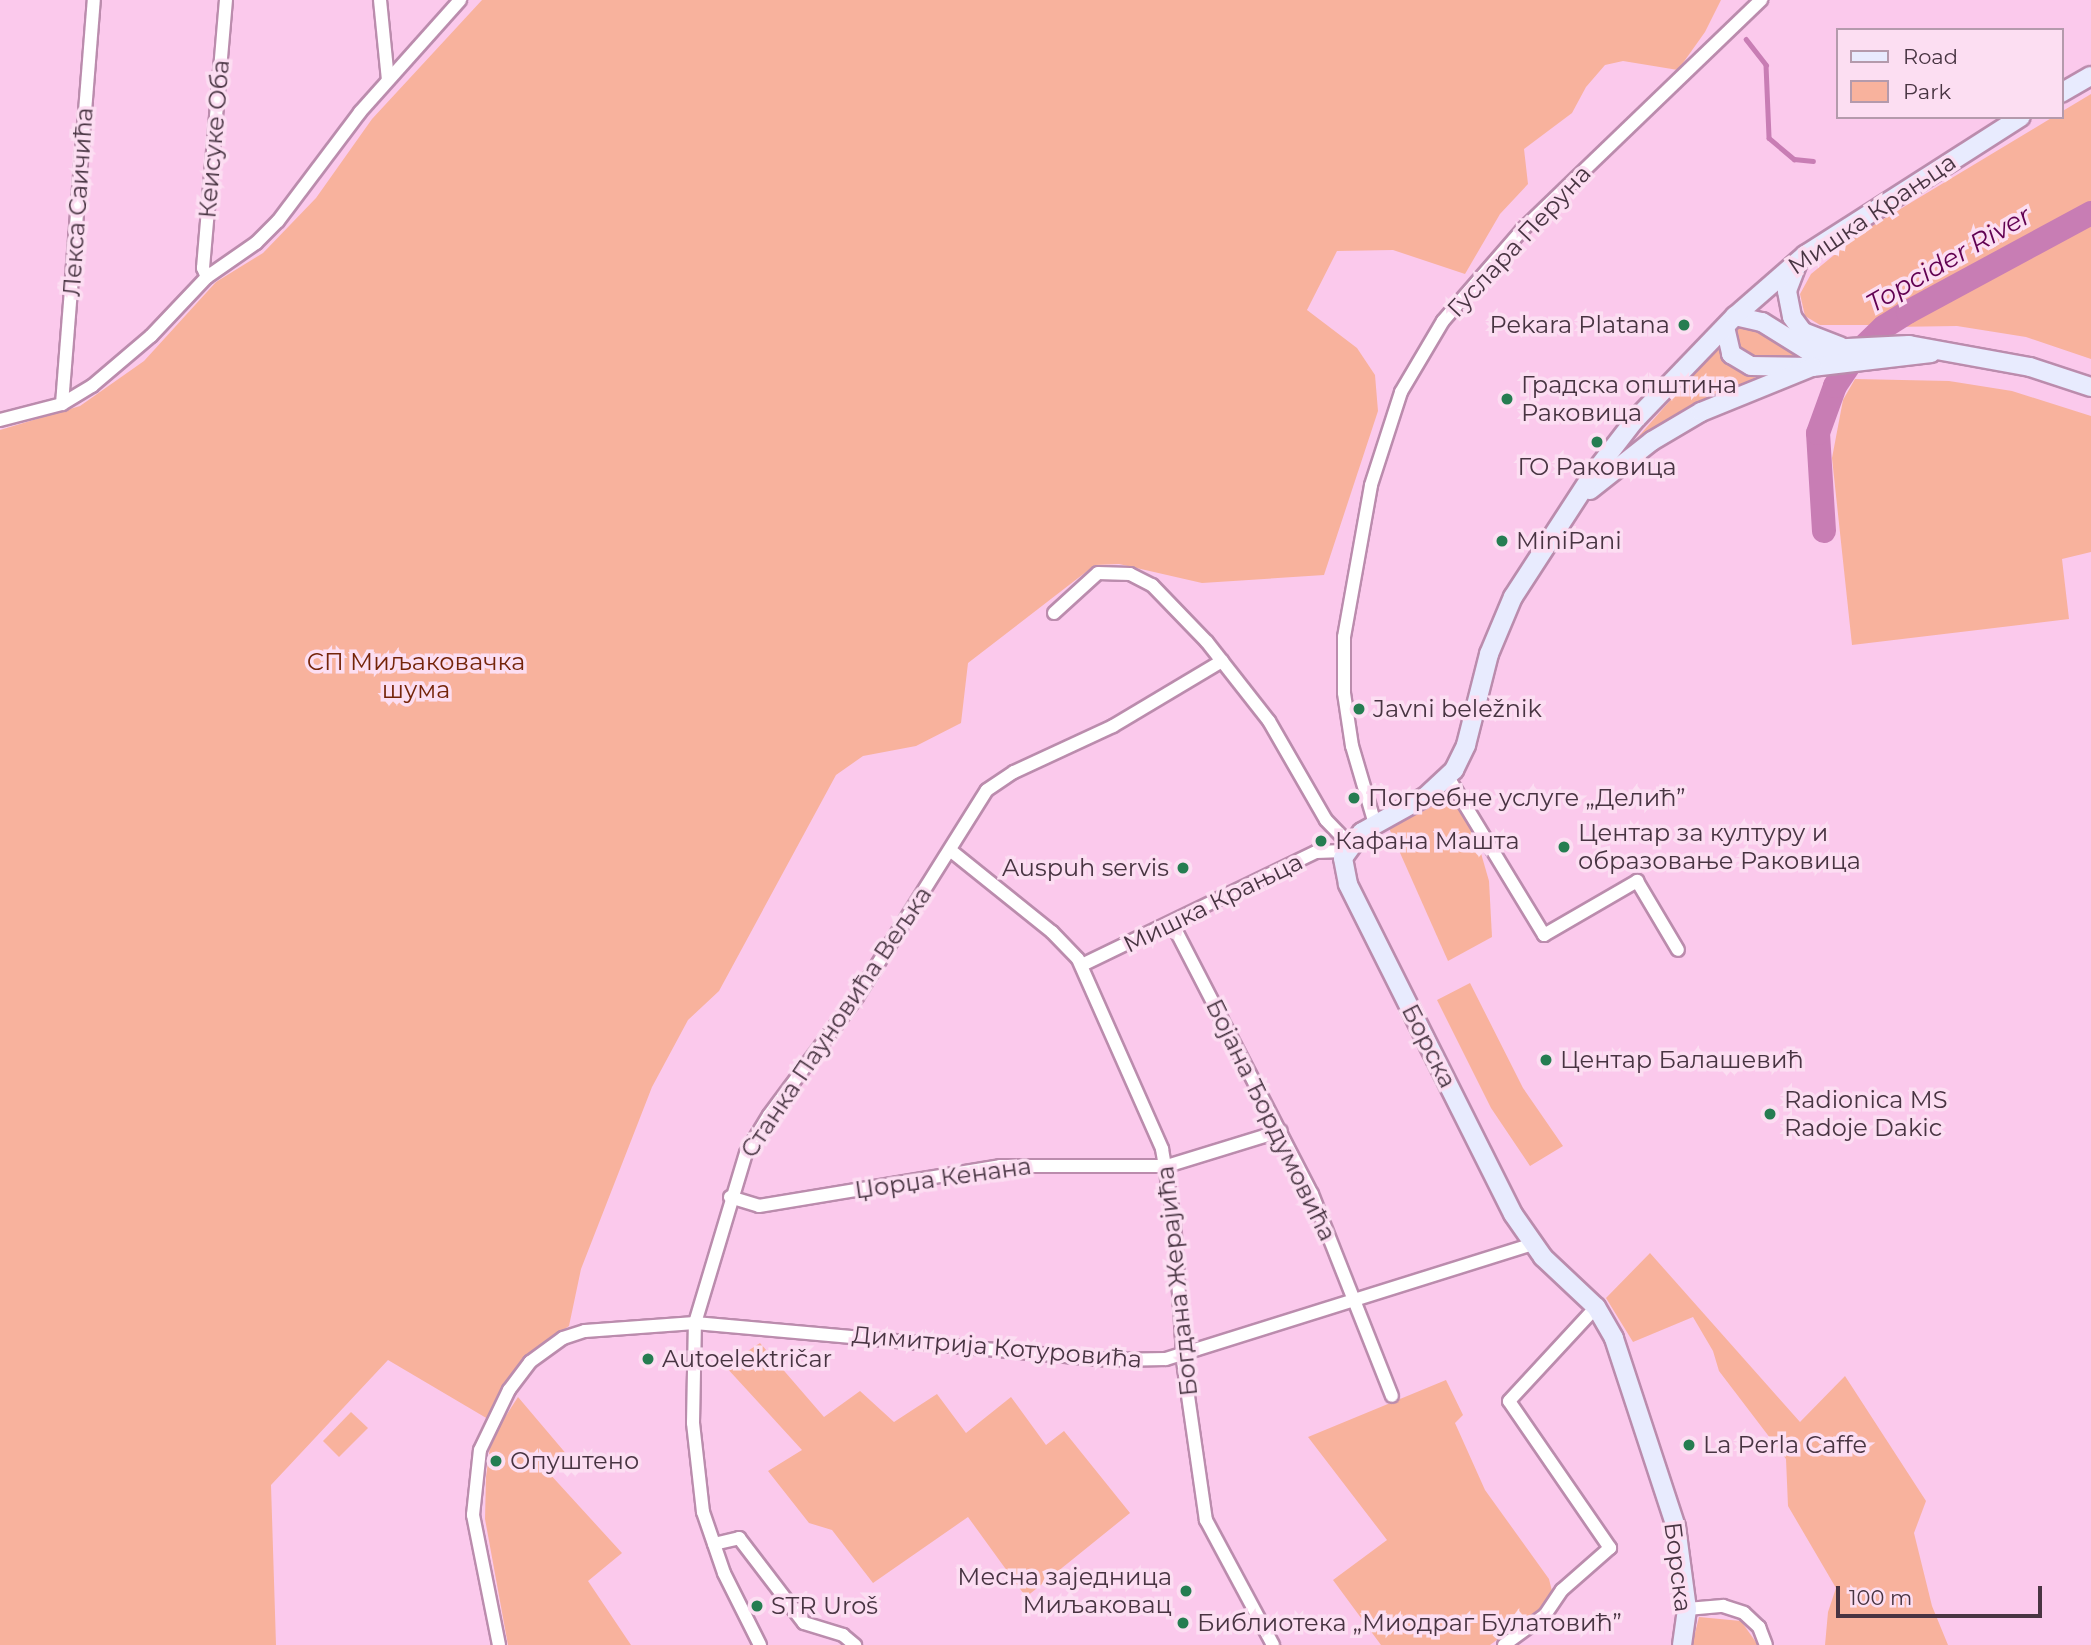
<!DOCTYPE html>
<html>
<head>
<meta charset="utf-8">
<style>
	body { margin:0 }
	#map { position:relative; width:2091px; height:1645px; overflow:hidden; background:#fbc9ec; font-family:Montserrat,sans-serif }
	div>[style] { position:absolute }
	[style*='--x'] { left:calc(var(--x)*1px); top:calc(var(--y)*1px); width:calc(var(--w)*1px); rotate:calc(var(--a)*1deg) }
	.green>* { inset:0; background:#f8b29d }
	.stream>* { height:4.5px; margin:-2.25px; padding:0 2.25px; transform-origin:2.25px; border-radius:2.25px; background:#c87db4 }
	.river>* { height:24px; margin:-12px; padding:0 12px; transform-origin:12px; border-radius:12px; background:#c87db4 }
	.roads { filter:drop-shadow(2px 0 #bb8cad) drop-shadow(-2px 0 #bb8cad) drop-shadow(0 2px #bb8cad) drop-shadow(0 -2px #bb8cad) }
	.minor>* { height:12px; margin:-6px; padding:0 6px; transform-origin:6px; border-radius:6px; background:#fff }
	.secondary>* { height:18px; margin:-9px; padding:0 9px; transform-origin:9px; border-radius:9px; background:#e8ebfe }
	.dots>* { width:19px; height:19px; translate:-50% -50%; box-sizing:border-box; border:4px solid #fcdef2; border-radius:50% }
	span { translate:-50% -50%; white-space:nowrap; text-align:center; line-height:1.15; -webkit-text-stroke:7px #fcdef2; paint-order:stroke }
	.street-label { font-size:24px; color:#483442 }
	.poi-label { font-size:24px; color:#483442 }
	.right { translate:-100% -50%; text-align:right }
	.left { translate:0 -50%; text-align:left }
	.park-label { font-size:24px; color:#742409 }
	.water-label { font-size:26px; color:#610151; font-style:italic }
	.legend { position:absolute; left:1836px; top:28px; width:228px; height:91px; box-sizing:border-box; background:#fcdef2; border:2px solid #b49aac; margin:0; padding:9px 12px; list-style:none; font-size:21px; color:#483442 }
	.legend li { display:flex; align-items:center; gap:14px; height:35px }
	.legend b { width:35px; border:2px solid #b49aac }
	.scale { position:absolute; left:1836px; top:1586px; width:206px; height:32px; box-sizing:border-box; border:4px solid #483442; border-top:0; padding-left:9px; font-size:21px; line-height:24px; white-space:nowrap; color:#483442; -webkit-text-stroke:5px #fcdef2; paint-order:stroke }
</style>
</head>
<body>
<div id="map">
	<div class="green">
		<div style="clip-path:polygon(482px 0,1721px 0,1705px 32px,1678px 70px,1623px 61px,1605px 65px,1586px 87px,1572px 113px,1524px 149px,1528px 184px,1500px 214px,1465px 274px,1393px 250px,1337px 251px,1307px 310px,1357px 348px,1375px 375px,1378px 411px,1324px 575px,1202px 583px,1119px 564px,1095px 565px,968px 663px,961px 723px,916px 746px,863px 756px,836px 775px,719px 991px,688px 1020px,652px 1087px,581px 1269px,569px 1326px,537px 1348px,510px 1377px,488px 1419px,388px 1360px,271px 1485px,276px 1645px,0 1645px,0 430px,80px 406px,144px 361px,216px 282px,263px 253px,316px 198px,372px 119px)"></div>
		<div style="clip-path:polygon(2091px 94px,2091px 208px,2087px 211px,1878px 325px,1820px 325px,1805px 316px,1800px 294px,1811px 274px,1862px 232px,2053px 117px,2061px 117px,2061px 112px)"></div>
		<div style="clip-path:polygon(2091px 217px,2091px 359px,2026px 337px,1957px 326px,1891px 327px)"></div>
		<div style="clip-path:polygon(1741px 325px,1759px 326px,1807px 360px,1740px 357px,1734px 329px)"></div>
		<div style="clip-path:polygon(1718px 346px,1729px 364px,1760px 380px,1631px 445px)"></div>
		<div style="clip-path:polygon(1855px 379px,1949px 381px,2012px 391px,2091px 416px,2091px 552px,2062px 559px,2069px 619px,1852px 645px,1832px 458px,1843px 400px)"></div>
		<div style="clip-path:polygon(1450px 798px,1461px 806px,1474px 829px,1489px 881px,1492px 937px,1448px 961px,1389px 828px)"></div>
		<div style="clip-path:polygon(1470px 983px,1523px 1088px,1563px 1146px,1530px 1166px,1491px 1108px,1437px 1000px)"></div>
		<div style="clip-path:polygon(1650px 1253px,1800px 1422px,1845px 1376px,1926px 1501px,1914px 1533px,1932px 1606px,1948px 1645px,1825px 1645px,1828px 1612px,1836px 1588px,1788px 1506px,1786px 1459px,1719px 1371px,1713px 1351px,1693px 1317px,1633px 1342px,1606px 1298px)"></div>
		<div style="clip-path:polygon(760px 1343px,824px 1417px,860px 1391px,894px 1422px,937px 1394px,966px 1433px,1011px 1397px,1046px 1445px,1064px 1431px,1130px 1513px,1026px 1597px,968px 1517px,873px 1583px,832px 1530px,809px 1523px,768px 1471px,802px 1450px,725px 1366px)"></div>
		<div style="clip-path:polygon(1446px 1380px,1463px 1415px,1455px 1423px,1485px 1490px,1549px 1579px,1552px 1591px,1547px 1603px,1490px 1645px,1381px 1645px,1333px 1580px,1387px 1540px,1308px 1437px)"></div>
		<div style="clip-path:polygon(518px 1397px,568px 1456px,548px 1472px,622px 1553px,588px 1581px,631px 1645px,508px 1645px,485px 1519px,486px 1477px,491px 1439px)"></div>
		<div style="clip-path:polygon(351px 1412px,368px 1428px,339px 1457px,323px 1441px)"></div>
		<div style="clip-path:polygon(1699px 1617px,1741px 1621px,1758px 1645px,1692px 1645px)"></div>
	</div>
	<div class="stream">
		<div style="--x:1746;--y:39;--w:33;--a:52"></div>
		<div style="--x:1766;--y:65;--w:73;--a:87.6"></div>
		<div style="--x:1769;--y:138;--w:33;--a:40"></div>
		<div style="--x:1794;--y:159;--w:19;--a:6"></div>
	</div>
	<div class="river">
		<div style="--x:1824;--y:531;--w:98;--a:-93.5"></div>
		<div style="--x:1818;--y:433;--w:50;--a:-70.1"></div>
		<div style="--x:1835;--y:386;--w:41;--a:-55.9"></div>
		<div style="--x:1858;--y:352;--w:36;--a:-44"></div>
		<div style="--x:1884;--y:327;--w:28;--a:-32"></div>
		<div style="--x:1908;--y:312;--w:208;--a:-28.4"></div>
	</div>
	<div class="roads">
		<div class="minor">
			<div style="--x:380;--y:0;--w:80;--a:84.3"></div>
			<div style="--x:207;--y:277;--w:10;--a:-114"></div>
			<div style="--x:203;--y:268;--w:269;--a:-85.1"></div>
			<div style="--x:62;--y:404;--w:405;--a:-85.5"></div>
			<div style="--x:0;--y:420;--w:64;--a:-14.5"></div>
			<div style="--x:62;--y:404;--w:35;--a:-31"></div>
			<div style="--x:92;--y:386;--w:77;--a:-40.3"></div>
			<div style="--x:151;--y:336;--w:81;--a:-46.5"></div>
			<div style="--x:207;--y:277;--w:60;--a:-34.8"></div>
			<div style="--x:256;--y:243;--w:31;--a:-45"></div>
			<div style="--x:278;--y:221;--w:136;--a:-53"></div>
			<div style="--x:360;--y:112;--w:150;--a:-48.2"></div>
			<div style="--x:1054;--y:613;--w:59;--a:-42.3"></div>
			<div style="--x:1098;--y:573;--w:32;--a:2"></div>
			<div style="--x:1130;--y:574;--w:25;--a:27"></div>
			<div style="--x:1152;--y:585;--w:79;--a:46"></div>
			<div style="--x:1207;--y:642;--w:100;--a:51.9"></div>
			<div style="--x:1269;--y:721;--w:114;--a:60.1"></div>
			<div style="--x:1326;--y:820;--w:33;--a:46"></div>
			<div style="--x:1448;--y:777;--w:185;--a:58.7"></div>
			<div style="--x:1544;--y:935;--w:108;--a:-30.1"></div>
			<div style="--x:1637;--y:881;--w:80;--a:59.3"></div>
			<div style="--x:1375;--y:824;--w:81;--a:-106.4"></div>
			<div style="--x:1352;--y:746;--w:54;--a:-98.6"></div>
			<div style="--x:1344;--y:693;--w:56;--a:-90"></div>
			<div style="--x:1344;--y:637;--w:154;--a:-79.9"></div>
			<div style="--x:1371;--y:485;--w:98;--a:-72.1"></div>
			<div style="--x:1401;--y:392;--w:82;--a:-59.4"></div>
			<div style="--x:1443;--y:321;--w:121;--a:-49"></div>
			<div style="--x:1522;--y:230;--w:332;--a:-43.9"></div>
			<div style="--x:950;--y:850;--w:131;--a:38.8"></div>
			<div style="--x:1052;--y:932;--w:37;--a:46"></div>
			<div style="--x:1078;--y:959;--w:208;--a:66.1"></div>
			<div style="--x:1162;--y:1149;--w:71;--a:80.3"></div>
			<div style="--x:1174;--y:1219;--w:149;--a:86.2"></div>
			<div style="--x:1184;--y:1368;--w:154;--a:81.8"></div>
			<div style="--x:1206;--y:1520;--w:142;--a:61.8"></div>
			<div style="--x:1173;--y:925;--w:303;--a:62.7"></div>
			<div style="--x:1312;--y:1194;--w:217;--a:68.4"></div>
			<div style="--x:1082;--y:965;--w:260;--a:-25.8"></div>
			<div style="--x:1316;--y:852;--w:28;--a:-2"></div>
			<div style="--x:730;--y:1197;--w:30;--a:17"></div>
			<div style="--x:759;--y:1206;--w:244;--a:-9.4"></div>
			<div style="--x:1000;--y:1166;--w:167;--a:0"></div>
			<div style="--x:1167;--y:1166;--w:119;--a:-17.1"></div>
			<div style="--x:714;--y:1544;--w:26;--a:-13"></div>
			<div style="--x:739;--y:1538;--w:107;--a:52.6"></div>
			<div style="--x:804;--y:1623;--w:41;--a:17.1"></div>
			<div style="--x:843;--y:1635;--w:16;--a:40"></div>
			<div style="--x:1687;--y:1609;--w:36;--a:-5"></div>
			<div style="--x:1723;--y:1606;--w:22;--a:18"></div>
			<div style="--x:1744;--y:1613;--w:21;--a:43"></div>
			<div style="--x:1759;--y:1627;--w:19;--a:69"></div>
			<div style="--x:499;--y:1645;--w:133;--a:-101.3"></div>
			<div style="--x:473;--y:1515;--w:65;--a:-83.9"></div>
			<div style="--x:480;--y:1450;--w:67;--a:-64.2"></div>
			<div style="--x:509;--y:1390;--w:35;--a:-53"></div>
			<div style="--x:530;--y:1362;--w:41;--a:-36"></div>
			<div style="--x:563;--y:1338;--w:23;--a:-18"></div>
			<div style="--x:585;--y:1331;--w:110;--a:-4.2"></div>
			<div style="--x:695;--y:1323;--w:419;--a:5.1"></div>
			<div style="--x:1112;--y:1360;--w:54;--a:-1.1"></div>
			<div style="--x:1166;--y:1359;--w:384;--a:-17.4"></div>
			<div style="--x:760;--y:1645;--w:80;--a:-116.6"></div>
			<div style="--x:724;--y:1573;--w:65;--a:-109"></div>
			<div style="--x:703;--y:1512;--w:90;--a:-96.4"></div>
			<div style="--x:693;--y:1423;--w:100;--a:-88.9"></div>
			<div style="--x:695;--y:1323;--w:177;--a:-73.3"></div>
			<div style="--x:746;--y:1153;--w:44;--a:-58.8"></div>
			<div style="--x:769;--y:1115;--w:147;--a:-53.3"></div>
			<div style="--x:857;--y:997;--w:244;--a:-57.9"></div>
			<div style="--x:987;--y:790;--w:32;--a:-34"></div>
			<div style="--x:1014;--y:772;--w:109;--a:-24.9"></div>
			<div style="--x:1113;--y:726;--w:127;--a:-30.8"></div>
			<div style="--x:1504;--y:1645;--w:51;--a:-36.2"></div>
			<div style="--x:1545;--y:1615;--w:30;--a:-56"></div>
			<div style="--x:1562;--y:1590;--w:64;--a:-41.2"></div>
			<div style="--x:1610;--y:1548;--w:178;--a:-124.5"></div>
			<div style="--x:1509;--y:1401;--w:128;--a:-47.2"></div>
		</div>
		<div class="secondary">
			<div style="--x:2061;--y:93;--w:34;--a:-30"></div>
			<div style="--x:1798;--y:262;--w:31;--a:111"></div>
			<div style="--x:1787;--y:291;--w:26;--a:79"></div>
			<div style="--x:1792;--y:317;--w:19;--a:54"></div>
			<div style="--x:1803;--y:332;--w:40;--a:21"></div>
			<div style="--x:1735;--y:316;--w:28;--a:13"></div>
			<div style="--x:1762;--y:322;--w:53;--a:31.9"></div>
			<div style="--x:1807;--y:350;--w:102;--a:-2.8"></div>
			<div style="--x:1909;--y:345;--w:123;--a:10.3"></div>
			<div style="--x:2030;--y:367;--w:64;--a:18.2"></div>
			<div style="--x:1725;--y:327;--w:28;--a:77"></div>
			<div style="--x:1731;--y:354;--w:23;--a:31"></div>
			<div style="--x:1751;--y:366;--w:61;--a:0.9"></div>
			<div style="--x:1812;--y:367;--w:120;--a:-6.7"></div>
			<div style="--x:1590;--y:490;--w:79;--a:-38.3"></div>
			<div style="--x:1652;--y:441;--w:57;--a:-30.6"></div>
			<div style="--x:1701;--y:412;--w:120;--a:-22.1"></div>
			<div style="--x:1682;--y:1645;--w:36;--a:-82"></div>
			<div style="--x:1687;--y:1609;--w:83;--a:-97.6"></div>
			<div style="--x:1676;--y:1527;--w:199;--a:-108.2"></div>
			<div style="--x:1614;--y:1338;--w:36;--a:-120"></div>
			<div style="--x:1596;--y:1307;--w:73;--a:-136.7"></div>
			<div style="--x:1543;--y:1257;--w:52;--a:-124.9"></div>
			<div style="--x:1513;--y:1214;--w:369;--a:-116.6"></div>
			<div style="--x:1348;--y:884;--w:26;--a:-101"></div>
			<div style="--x:1343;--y:858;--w:32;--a:-54"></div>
			<div style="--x:1362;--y:832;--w:72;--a:-29.1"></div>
			<div style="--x:1425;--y:797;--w:40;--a:-43"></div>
			<div style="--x:1454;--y:770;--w:28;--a:-64"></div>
			<div style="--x:1466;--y:745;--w:94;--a:-75.8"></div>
			<div style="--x:1489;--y:654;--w:62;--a:-67.2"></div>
			<div style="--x:1513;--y:597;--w:147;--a:-57"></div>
			<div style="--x:1593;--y:474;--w:67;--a:-52.3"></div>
			<div style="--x:1634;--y:421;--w:146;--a:-46.1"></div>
			<div style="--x:1735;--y:316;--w:93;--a:-41.1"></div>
			<div style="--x:1805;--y:255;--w:256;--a:-32.6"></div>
		</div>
	</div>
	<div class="dots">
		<div style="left:1684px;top:325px;background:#257d51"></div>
		<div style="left:1507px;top:399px;background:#257d51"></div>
		<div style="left:1597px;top:442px;background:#257d51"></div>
		<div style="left:1502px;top:541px;background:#257d51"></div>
		<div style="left:1359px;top:709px;background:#257d51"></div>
		<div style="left:1354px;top:798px;background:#257d51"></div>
		<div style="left:1321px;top:841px;background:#257d51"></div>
		<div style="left:1564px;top:847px;background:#257d51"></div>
		<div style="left:1183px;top:868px;background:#257d51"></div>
		<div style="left:1546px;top:1060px;background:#257d51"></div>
		<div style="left:1770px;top:1114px;background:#257d51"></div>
		<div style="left:648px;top:1359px;background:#257d51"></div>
		<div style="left:1689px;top:1445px;background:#257d51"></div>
		<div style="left:496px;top:1461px;background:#257d51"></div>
		<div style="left:1186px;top:1591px;background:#257d51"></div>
		<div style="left:757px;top:1606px;background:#257d51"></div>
		<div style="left:1183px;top:1623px;background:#257d51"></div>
	</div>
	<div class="street-label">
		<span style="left:214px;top:139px;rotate:-85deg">Кеисуке Оба</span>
		<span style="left:78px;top:202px;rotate:-86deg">Лекса Саичића</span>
		<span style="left:1872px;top:214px;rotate:-34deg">Мишка Крањца</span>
		<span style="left:1519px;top:241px;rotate:-47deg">Гуслара Перуна</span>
		<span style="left:1213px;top:903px;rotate:-26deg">Мишка Крањца</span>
		<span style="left:836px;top:1022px;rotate:-56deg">Станка Пауновића Вељка</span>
		<span style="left:1429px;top:1046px;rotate:63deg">Борска</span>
		<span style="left:1271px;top:1120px;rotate:64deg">Бојана Ђордумовића</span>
		<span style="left:943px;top:1178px;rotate:-8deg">Џорџа Кенана</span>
		<span style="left:1177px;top:1281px;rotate:-96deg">Богдана Жерајића</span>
		<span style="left:997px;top:1347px;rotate:5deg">Димитрија Котуровића</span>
		<span style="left:1678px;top:1567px;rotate:83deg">Борска</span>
	</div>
	<div class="poi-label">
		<span class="right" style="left:1670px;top:325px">Pekara Platana</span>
		<span class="left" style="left:1521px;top:399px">Градска општина<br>Раковица</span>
		<span style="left:1597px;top:467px">ГО Раковица</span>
		<span class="left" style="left:1516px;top:541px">MiniPani</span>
		<span class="left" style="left:1373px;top:709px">Javni beležnik</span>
		<span class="left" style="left:1368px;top:798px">Погребне услуге „Делић”</span>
		<span class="left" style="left:1578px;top:847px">Центар за културу и<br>образовање Раковица</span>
		<span class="left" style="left:1335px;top:841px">Кафана Машта</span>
		<span class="right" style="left:1169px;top:868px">Auspuh servis</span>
		<span class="left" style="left:1560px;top:1060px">Центар Балашевић</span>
		<span class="left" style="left:1784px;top:1114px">Radionica MS<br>Radoje Dakic</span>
		<span class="left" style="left:662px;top:1359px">Autoelektričar</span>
		<span class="left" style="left:1703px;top:1445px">La Perla Caffe</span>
		<span class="left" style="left:510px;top:1461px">Опуштено</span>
		<span class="right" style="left:1172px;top:1591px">Месна заједница<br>Миљаковац</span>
		<span class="left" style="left:771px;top:1606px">STR Uroš</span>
		<span class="left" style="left:1197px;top:1623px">Библиотека „Миодраг Булатовић”</span>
	</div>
	<div class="park-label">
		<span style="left:416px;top:676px">СП Миљаковачка<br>шума</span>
	</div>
	<div class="water-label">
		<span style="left:1949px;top:260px;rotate:-30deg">Topcider River</span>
	</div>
	<ul class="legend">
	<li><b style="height:9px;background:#e8ebfe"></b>Road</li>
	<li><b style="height:19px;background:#f8b29d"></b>Park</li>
	</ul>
	<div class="scale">100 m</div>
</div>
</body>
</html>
